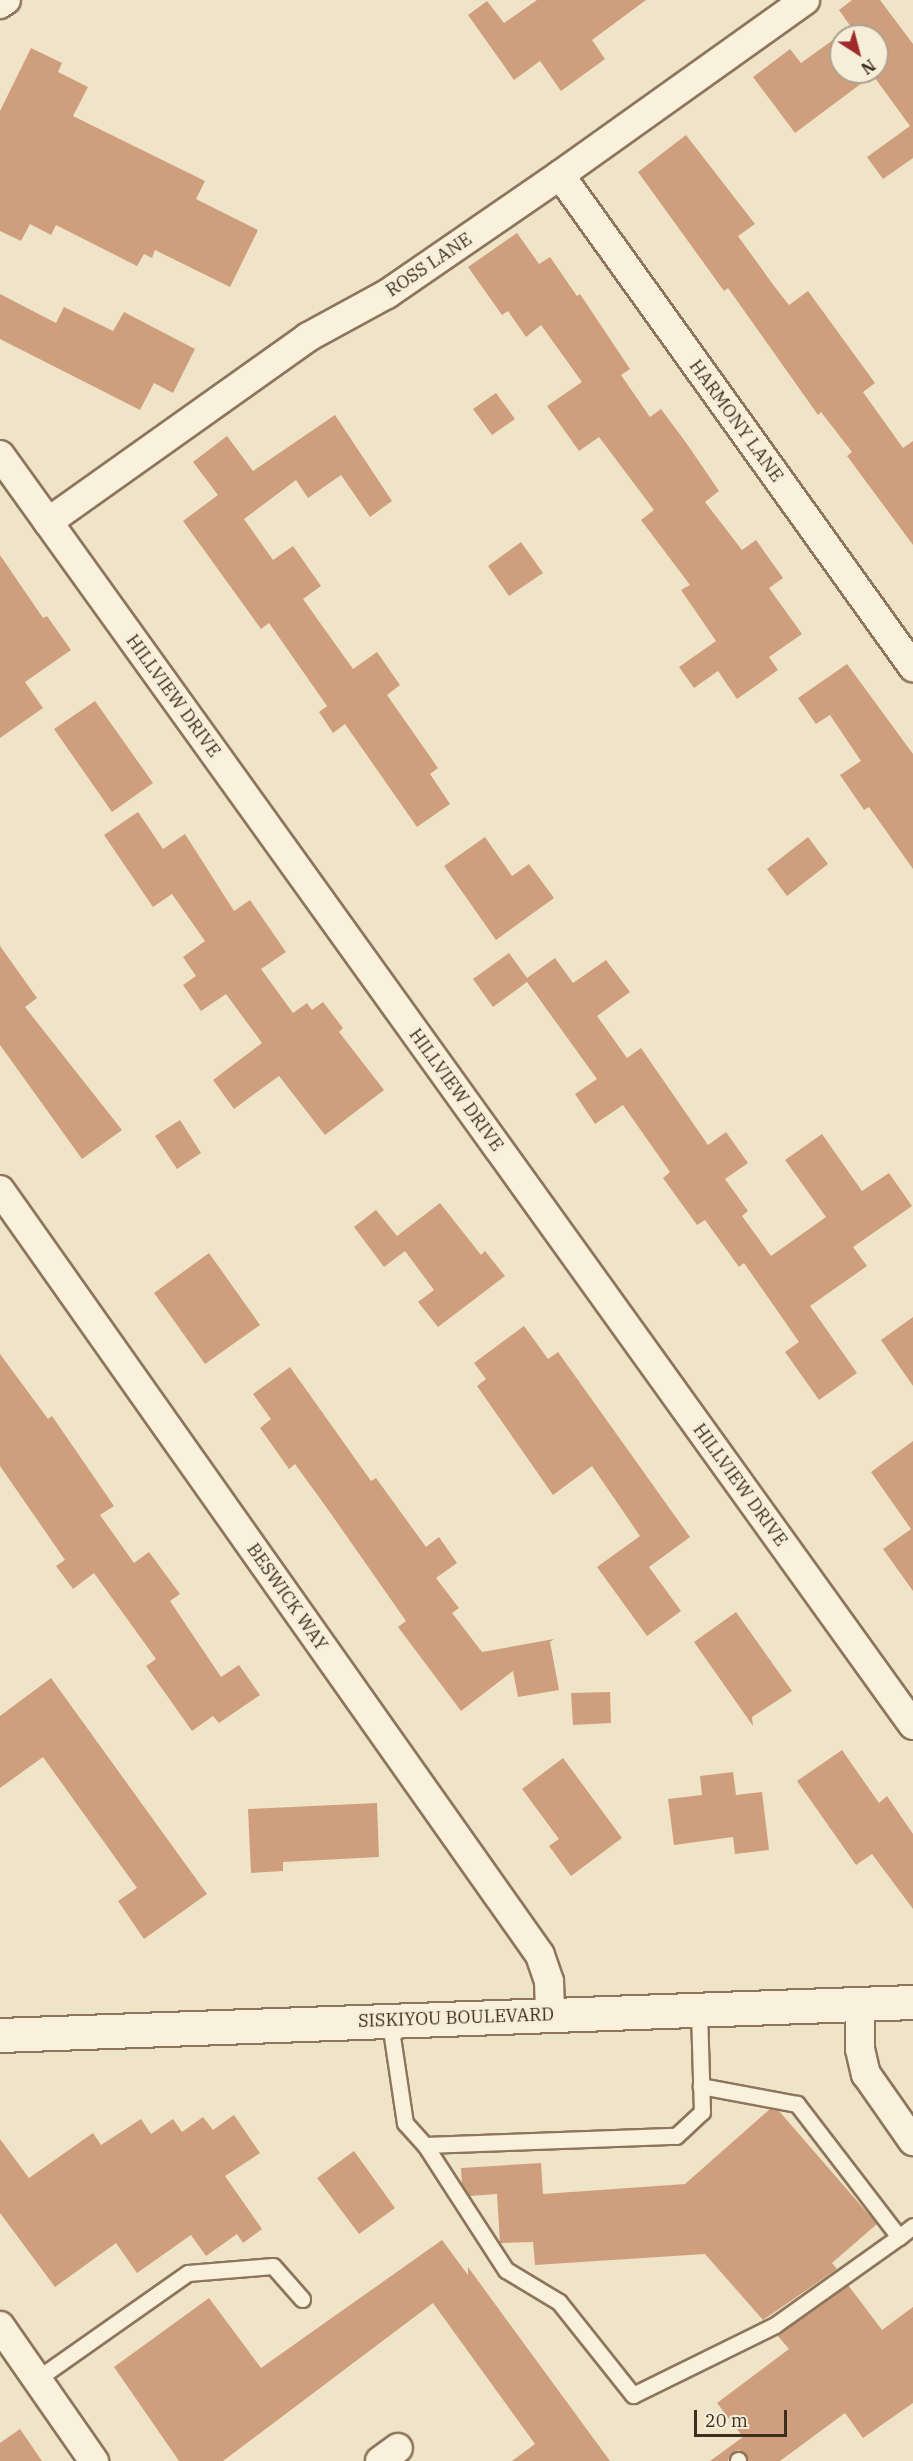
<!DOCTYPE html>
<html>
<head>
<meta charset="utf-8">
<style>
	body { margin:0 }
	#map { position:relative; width:913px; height:2461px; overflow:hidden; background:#f0e4c8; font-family:"IBM Plex Serif",serif }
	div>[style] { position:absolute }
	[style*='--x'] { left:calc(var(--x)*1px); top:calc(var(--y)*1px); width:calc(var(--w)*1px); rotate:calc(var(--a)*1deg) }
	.building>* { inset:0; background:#cf9f7d }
	.roads { filter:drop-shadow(2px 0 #8d765c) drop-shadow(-2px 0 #8d765c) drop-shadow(0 2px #8d765c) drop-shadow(0 -2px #8d765c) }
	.service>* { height:15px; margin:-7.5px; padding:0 7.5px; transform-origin:7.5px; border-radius:7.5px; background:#faf1dc }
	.minor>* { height:28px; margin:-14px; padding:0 14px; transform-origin:14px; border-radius:14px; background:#faf1dc }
	.secondary>* { height:33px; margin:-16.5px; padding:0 16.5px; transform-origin:16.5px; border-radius:16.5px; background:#faf1dc }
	span { translate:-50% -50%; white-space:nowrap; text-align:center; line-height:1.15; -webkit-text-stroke:6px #f7eed8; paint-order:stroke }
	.street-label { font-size:18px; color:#3d2e20 }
	.north { position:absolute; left:829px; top:24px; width:60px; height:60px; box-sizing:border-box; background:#f7eed8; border:2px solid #ada18e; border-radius:50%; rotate:144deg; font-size:16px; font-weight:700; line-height:24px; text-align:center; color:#3d2e20 }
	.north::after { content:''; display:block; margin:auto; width:21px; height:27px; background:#9e2a2b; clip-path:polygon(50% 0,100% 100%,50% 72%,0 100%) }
	.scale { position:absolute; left:694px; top:2410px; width:93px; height:27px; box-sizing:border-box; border:3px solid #3d2e20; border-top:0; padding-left:8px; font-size:18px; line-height:21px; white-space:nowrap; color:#3d2e20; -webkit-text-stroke:4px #f7eed8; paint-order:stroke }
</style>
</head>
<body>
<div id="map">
	<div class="building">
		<div style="clip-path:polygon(537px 0,646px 0,592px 40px,605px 59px,561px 91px,540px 61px,514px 80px,468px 15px,487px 1px,504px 23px)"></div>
		<div style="clip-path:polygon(evenodd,852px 0,880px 0,913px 44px,913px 158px,883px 179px,867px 157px,910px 126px,875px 78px,868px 83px,866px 80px,795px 133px,753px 77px,790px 49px,801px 63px,851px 27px,839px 10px,852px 0,841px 36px,877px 36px,877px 72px,841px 72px,841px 36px)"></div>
		<div style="clip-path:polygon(31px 48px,62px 63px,58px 72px,88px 87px,73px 116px,205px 181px,196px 199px,258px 230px,230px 287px,155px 250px,152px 258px,144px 254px,137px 266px,56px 225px,51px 235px,30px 224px,21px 241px,0 231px,0 111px)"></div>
		<div style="clip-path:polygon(686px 135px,755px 224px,738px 236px,774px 286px,789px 305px,808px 291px,875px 383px,863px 392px,903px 448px,913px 441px,913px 545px,847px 456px,852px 452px,821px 412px,818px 415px,728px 288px,724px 291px,638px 172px)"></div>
		<div style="clip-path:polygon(517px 233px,539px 264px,550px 257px,577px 296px,580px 294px,630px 369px,621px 375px,650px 417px,661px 409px,687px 444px,719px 491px,705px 502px,742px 550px,756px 540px,783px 578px,769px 588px,802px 634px,769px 657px,778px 670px,737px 699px,718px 671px,694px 688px,679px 667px,716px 641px,681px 590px,690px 585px,641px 520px,654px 510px,599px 437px,579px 451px,547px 406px,582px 382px,541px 325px,526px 337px,508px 311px,502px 315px,468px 267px)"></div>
		<div style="clip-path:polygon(0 294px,56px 323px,64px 307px,113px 331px,124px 312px,195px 349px,173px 393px,154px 383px,140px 410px,0 339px)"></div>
		<div style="clip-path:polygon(496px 393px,515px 419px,492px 435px,473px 409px)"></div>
		<div style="clip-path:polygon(335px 415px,392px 501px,370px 517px,341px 475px,308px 498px,296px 480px,244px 519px,273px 560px,293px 546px,321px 586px,303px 599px,353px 669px,377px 652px,400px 685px,387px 695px,438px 768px,430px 774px,450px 804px,417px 827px,345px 724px,333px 733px,319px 712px,327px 706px,269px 623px,261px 629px,183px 521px,218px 495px,193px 462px,227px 436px,253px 471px)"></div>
		<div style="clip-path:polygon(521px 542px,543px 573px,509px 596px,488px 566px)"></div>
		<div style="clip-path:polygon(0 555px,43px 618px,47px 616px,71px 650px,25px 682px,43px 708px,0 738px)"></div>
		<div style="clip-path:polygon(847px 664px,913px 754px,913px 869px,869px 807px,864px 810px,840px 775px,861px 761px,830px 715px,816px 724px,798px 698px)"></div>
		<div style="clip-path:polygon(95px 701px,153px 783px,112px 812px,54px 729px)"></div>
		<div style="clip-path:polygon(138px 812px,163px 849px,185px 834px,234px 911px,250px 900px,286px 952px,261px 969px,293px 1013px,307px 1003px,312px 1010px,323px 1002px,343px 1028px,339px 1032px,384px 1090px,325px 1135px,279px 1076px,234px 1109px,213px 1080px,262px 1043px,226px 994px,201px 1011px,183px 985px,196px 976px,183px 957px,205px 941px,172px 894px,153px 907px,104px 835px)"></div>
		<div style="clip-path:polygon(485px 837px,512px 876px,529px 864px,554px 898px,496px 940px,444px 866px)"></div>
		<div style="clip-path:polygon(808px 837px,828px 864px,787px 896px,767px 869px)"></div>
		<div style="clip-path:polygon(0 946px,37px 998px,25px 1007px,122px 1130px,82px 1159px,0 1045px)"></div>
		<div style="clip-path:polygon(509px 953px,527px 978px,555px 958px,573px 983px,606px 960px,630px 992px,597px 1016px,627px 1058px,641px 1048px,708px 1145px,726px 1132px,748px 1163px,725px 1179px,748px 1211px,742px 1216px,771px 1256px,826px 1217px,785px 1160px,822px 1134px,862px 1191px,889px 1173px,912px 1206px,853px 1247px,867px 1266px,810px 1306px,857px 1373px,819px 1400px,785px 1352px,799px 1342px,744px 1263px,739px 1267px,705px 1220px,697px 1225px,663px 1178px,670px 1172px,623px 1105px,595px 1124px,575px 1094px,597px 1079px,527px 982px,493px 1007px,473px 979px)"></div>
		<div style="clip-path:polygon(180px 1120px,201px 1153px,177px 1169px,155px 1136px)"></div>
		<div style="clip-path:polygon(440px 1203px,481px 1255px,485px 1251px,505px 1276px,438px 1327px,418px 1302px,434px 1290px,405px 1251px,384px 1267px,354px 1227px,376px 1210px,397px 1236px)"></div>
		<div style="clip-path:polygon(209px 1253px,260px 1325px,205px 1364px,154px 1293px)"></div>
		<div style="clip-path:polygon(913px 1317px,913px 1386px,881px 1340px)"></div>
		<div style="clip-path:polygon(524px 1326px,548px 1359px,558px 1352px,690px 1537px,649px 1567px,681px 1611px,647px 1636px,597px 1567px,640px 1536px,592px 1466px,553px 1495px,477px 1386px,486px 1379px,474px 1363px)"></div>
		<div style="clip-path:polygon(0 1354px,48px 1419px,52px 1416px,114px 1506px,100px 1515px,134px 1563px,149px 1552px,180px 1594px,170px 1601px,221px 1677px,239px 1665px,260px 1695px,219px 1723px,213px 1716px,192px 1731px,146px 1666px,156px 1659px,94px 1573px,73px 1589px,56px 1566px,65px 1560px,0 1466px)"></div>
		<div style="clip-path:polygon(290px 1367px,371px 1481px,376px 1478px,426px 1547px,439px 1537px,457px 1563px,436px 1578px,459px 1608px,452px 1613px,482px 1652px,554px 1639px,550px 1642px,559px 1690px,518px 1697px,513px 1671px,461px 1711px,398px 1627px,406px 1621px,329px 1511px,295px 1464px,289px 1469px,260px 1428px,271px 1419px,253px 1394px)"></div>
		<div style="clip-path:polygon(913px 1441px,913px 1591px,883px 1549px,911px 1529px,871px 1472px)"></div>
		<div style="clip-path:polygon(736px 1612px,792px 1691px,752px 1717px,753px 1726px,694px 1642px)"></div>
		<div style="clip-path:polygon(51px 1678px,207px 1894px,144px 1939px,118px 1901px,137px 1888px,43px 1757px,0 1788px,0 1716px)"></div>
		<div style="clip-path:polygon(610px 1692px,611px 1723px,573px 1725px,571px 1693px)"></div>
		<div style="clip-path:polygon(842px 1750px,879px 1803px,887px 1796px,913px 1834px,913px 1909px,872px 1854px,856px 1865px,797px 1781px)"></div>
		<div style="clip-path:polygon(563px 1758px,622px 1838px,571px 1876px,549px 1846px,559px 1839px,522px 1789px)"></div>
		<div style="clip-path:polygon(733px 1772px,736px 1795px,762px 1792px,769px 1850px,735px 1854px,733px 1837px,674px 1845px,668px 1799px,702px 1795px,700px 1776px)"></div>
		<div style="clip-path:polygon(377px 1803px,379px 1857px,283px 1862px,283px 1871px,251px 1873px,248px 1809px)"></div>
		<div style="clip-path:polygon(770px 2109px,779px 2111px,877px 2224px,832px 2263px,837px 2269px,763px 2320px,705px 2254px,535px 2265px,533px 2242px,500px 2243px,497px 2194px,470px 2196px,462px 2185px,461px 2168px,541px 2163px,543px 2194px,685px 2184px)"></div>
		<div style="clip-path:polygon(234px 2115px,260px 2153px,225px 2176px,262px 2229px,243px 2243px,237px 2234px,206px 2256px,191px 2235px,137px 2273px,116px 2243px,55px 2287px,0 2213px,0 2139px,29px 2178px,93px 2133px,101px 2145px,141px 2119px,151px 2134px,173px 2119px,182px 2132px,203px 2117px,213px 2130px)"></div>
		<div style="clip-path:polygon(354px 2151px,395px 2208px,359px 2234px,317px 2178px)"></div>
		<div style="clip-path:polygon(442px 2240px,468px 2275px,468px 2267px,610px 2461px,512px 2461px,535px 2444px,433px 2303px,223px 2461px,179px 2461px,114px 2367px,209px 2298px,261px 2368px)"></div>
		<div style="clip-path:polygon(848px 2285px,882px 2330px,913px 2307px,913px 2403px,863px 2438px,845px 2413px,780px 2461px,748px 2461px,739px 2450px,730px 2455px,728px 2461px,710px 2461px,743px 2437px,717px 2403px,789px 2349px,777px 2335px)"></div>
		<div style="clip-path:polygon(20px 2429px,42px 2461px,0 2461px,0 2443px)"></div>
	</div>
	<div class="roads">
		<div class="service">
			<div style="--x:390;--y:2023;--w:101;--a:81.5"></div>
			<div style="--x:405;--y:2123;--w:30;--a:48"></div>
			<div style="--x:425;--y:2145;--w:251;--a:-2.1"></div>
			<div style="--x:676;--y:2136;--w:35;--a:-43"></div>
			<div style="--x:702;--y:2112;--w:103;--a:-91.7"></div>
			<div style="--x:425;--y:2145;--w:149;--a:57.1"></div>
			<div style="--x:506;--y:2270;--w:62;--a:31.1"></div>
			<div style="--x:559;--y:2302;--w:119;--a:51.5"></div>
			<div style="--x:633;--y:2395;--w:158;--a:-26.2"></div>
			<div style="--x:775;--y:2325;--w:152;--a:-35.4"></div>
			<div style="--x:899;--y:2237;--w:168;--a:-127.5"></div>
			<div style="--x:797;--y:2104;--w:98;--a:-169.4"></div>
			<div style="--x:899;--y:2237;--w:18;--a:-38"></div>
			<div style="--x:37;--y:2379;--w:184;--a:-35.1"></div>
			<div style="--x:188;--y:2273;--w:85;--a:-4.7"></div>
			<div style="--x:273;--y:2266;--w:44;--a:48.7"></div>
			<div style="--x:738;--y:2460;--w:1;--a:90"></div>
		</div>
		<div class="minor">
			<div style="--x:0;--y:4;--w:7;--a:-34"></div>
			<div style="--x:560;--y:175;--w:606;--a:54.34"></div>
			<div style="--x:0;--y:455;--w:1564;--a:54.29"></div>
			<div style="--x:48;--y:522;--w:319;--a:-35.4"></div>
			<div style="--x:308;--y:337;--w:90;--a:-28.6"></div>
			<div style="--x:387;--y:294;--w:210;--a:-34.5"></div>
			<div style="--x:560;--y:175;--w:301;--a:-35.5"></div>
			<div style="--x:0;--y:1190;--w:936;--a:54.78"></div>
			<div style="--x:540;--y:1955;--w:28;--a:71"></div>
			<div style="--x:549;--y:1981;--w:33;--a:88"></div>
			<div style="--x:860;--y:2004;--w:45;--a:90"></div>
			<div style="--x:860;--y:2049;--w:26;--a:77"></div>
			<div style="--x:866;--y:2074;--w:82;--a:55"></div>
			<div style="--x:0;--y:2326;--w:165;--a:55.2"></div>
			<div style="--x:380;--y:2461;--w:22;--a:-36"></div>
		</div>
		<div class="secondary">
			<div style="--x:0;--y:2035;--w:914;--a:-2.07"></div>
		</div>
	</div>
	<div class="street-label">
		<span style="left:429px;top:265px;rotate:-34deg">ROSS LANE</span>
		<span style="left:736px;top:421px;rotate:54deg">HARMONY LANE</span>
		<span style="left:173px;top:696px;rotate:54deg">HILLVIEW DRIVE</span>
		<span style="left:456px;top:1090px;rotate:54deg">HILLVIEW DRIVE</span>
		<span style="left:740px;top:1485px;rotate:54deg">HILLVIEW DRIVE</span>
		<span style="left:287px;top:1597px;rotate:55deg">BESWICK WAY</span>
		<span style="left:456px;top:2018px;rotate:-2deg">SISKIYOU BOULEVARD</span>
	</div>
	<div class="north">N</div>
	<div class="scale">20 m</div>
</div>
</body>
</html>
